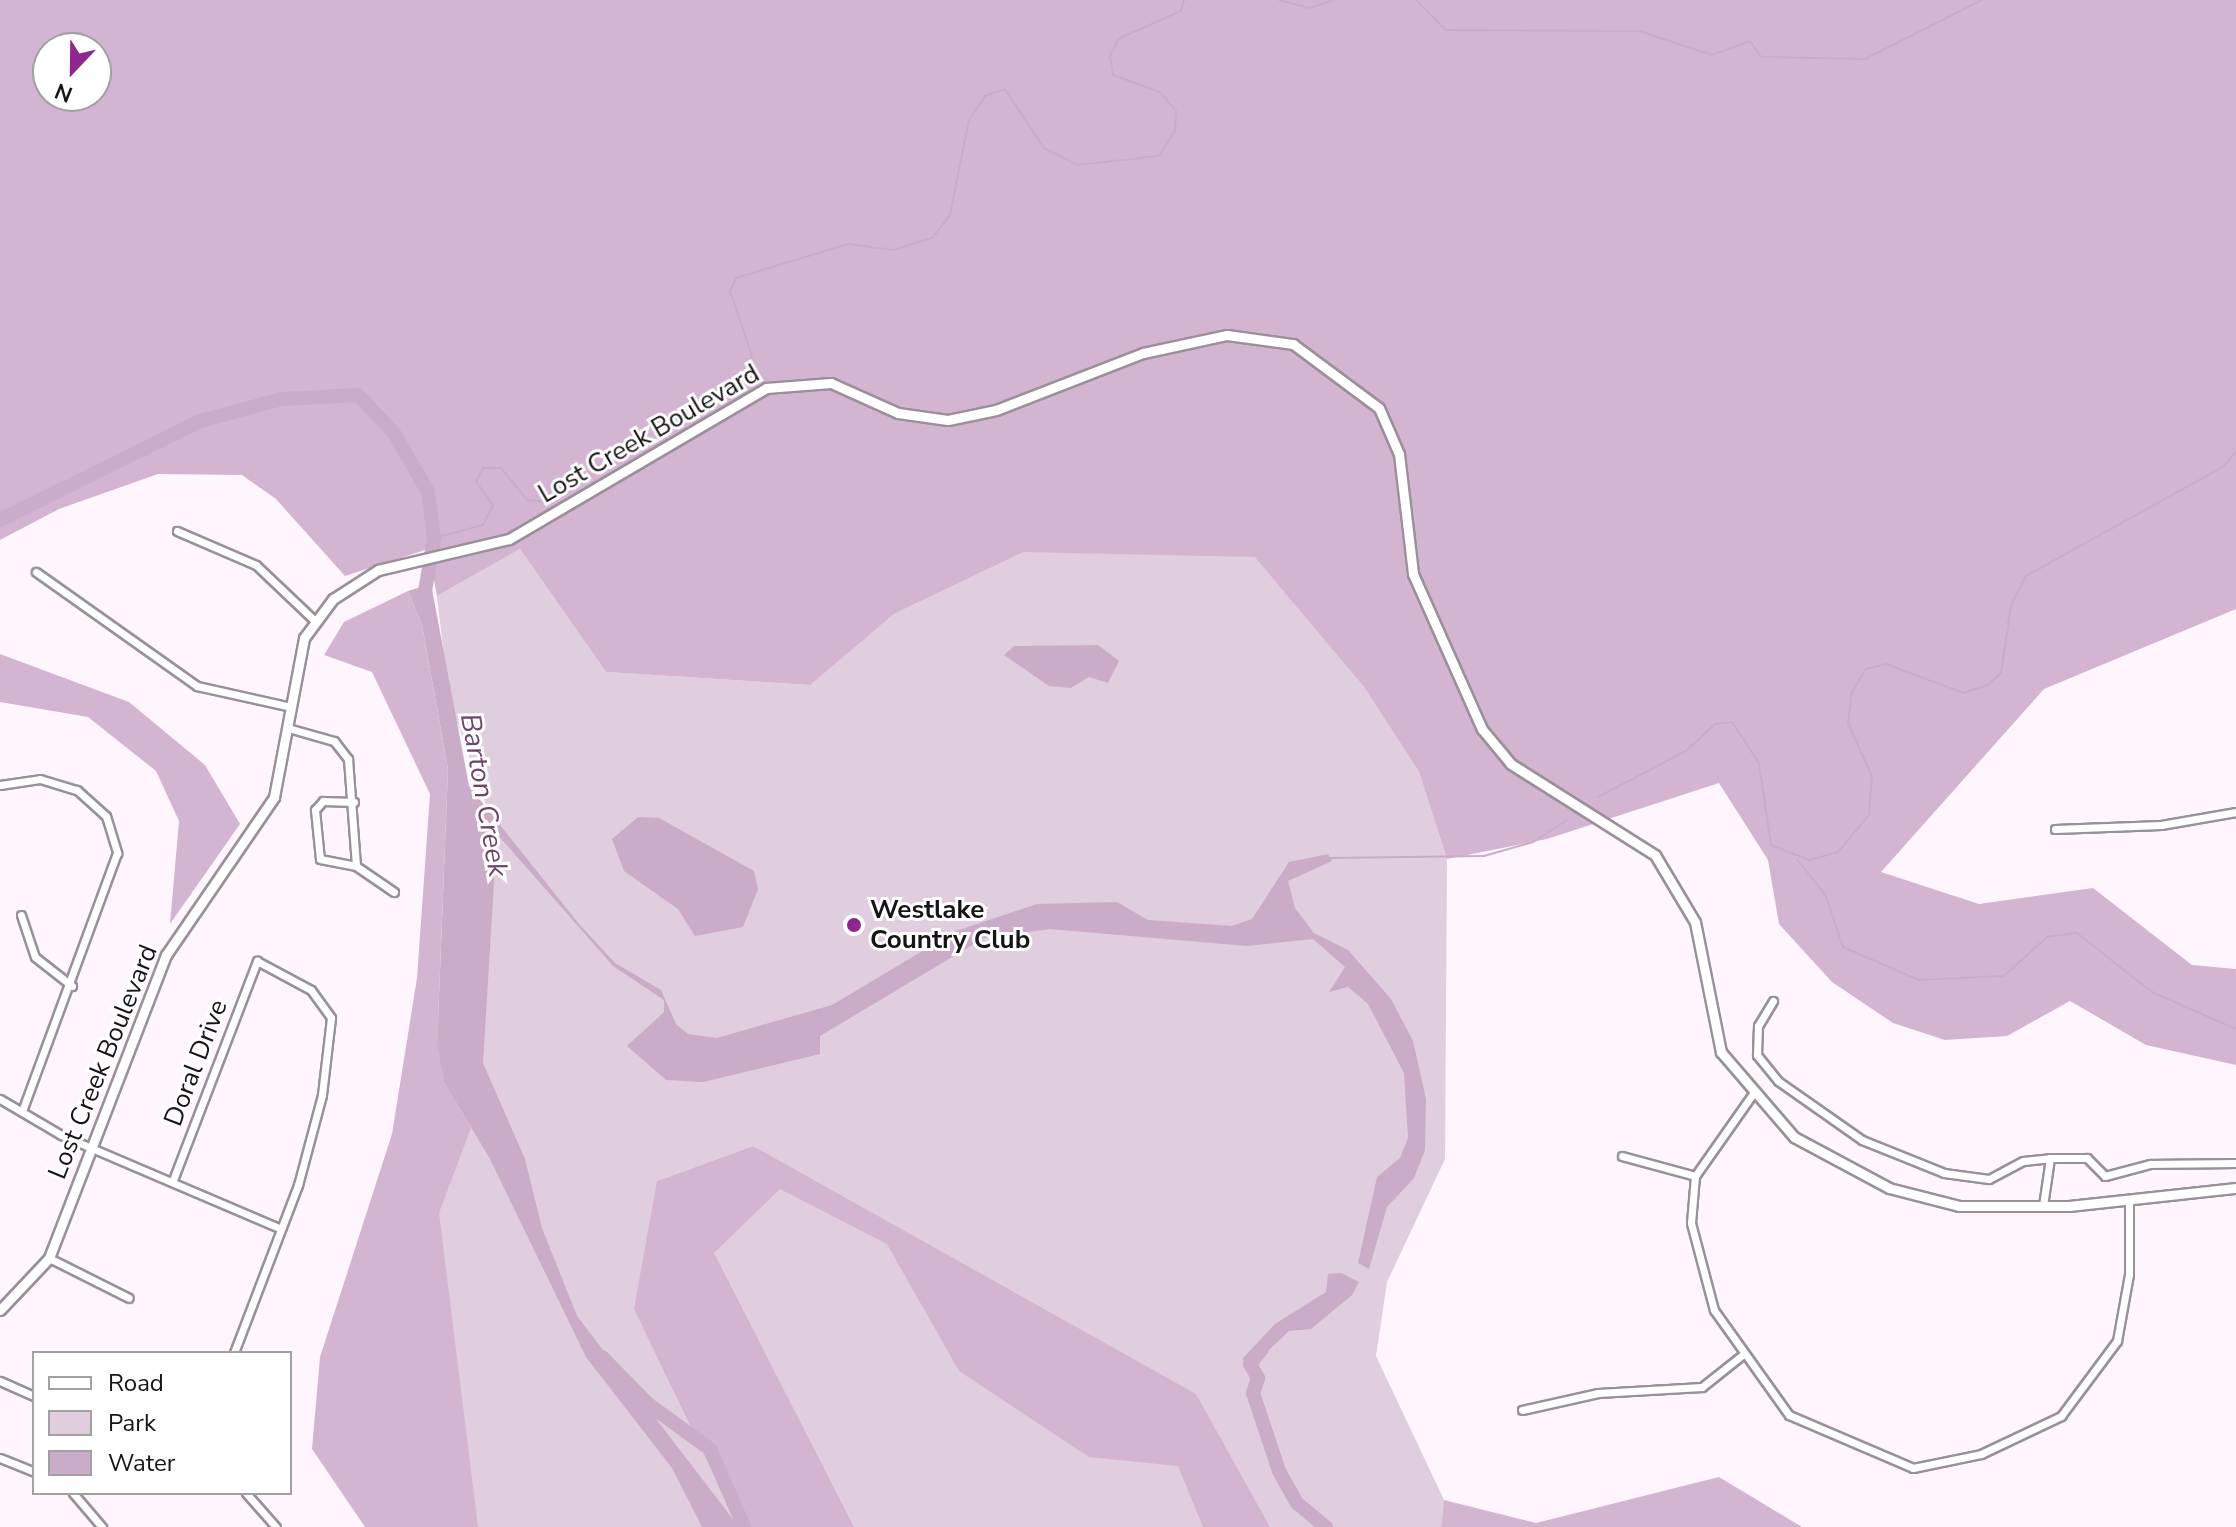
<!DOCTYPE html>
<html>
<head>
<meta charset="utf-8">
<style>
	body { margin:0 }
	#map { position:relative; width:2236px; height:1527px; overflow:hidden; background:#fef5fd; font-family:"Nunito Sans",sans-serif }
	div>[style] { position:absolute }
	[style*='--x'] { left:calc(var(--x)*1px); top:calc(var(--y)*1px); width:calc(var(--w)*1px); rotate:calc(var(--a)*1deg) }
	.green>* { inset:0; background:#e0cdde }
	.forest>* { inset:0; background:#d3b5d1 }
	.water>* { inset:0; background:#caacc8 }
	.stream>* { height:2px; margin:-1px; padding:0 1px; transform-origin:1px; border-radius:1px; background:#caacc8 }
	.river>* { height:14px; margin:-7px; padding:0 7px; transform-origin:7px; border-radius:7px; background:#caacc8 }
	.roads { filter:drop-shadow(2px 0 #9b909a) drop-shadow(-2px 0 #9b909a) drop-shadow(0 2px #9b909a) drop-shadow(0 -2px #9b909a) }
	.minor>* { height:7px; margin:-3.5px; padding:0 3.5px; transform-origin:3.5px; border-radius:3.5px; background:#fff }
	.tertiary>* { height:9px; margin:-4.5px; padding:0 4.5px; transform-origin:4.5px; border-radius:4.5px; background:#fff }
	.dots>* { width:22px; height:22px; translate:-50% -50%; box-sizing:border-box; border:4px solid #fff; border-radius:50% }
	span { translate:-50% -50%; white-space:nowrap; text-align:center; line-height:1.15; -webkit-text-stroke:6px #fff; paint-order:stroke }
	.street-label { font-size:26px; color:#171316 }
	.poi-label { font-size:26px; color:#171316; font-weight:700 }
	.left { translate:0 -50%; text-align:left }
	.water-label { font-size:28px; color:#6e446c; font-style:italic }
	.legend { position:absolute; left:32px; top:1351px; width:260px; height:144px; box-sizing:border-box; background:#fff; border:2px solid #a2a1a2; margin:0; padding:10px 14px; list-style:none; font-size:24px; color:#171316 }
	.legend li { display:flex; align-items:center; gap:16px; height:40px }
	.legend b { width:40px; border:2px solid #a2a1a2 }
	.north { position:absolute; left:32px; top:32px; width:80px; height:80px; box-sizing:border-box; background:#fff; border:2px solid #a2a1a2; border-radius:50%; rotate:202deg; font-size:22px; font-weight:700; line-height:32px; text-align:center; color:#171316 }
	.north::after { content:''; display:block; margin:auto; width:28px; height:36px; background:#8e268c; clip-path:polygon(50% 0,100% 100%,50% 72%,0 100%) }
</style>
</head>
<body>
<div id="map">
	<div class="green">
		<div style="clip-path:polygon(1094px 548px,1256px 557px,1364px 687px,1419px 772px,1447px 859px,1445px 1159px,1387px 1282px,1376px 1356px,1444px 1500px,1441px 1527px,1270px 1527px,753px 1146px,657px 1181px,739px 1527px,452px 1527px,400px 1144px,496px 833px,449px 699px,437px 596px,520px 549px,606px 672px,809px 685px,894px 614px,1024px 552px)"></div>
		<div style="clip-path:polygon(779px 1171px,1204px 1454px,1243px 1527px,806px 1527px,673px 1242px)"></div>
	</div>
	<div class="forest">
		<div style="clip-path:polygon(evenodd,0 0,2236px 0,2236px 609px,2044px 689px,1881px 872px,1979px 904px,2093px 888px,2192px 965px,2236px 969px,2236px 1065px,2146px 1045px,2070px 1001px,2007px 1036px,1945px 1040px,1893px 1023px,1832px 982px,1779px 924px,1768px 860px,1719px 783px,1547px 839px,1447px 859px,1419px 772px,1364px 687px,1255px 557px,1024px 552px,894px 614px,810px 685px,606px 672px,520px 549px,437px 596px,428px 549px,345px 576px,276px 499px,242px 475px,158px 474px,59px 509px,0 540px,0 0,48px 48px,96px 48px,96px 96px,48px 96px,48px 48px)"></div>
		<div style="clip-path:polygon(408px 591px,422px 625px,448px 769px,437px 1046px,444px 1082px,471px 1128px,439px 1213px,478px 1527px,365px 1527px,312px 1449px,320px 1357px,392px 1134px,417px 978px,430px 794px,372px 672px,324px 655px,344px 622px)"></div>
		<div style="clip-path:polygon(0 654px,129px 702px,205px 765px,240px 824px,170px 924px,179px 821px,156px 771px,88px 717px,0 702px)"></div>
		<div style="clip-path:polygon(753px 1146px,1196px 1394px,1270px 1527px,1203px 1527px,1178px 1466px,1089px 1457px,959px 1371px,887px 1244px,780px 1189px,714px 1253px,854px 1527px,739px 1527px,634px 1309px,657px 1181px)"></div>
		<div style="clip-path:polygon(1719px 1477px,1802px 1527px,1441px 1527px,1444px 1500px,1536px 1523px)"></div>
	</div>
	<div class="water">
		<div style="clip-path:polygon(431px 584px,469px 786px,579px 924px,615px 963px,661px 990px,676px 1024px,688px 1034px,717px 1038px,832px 1005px,956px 931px,1037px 904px,1117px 902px,1148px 920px,1232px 926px,1252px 919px,1289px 862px,1328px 854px,1332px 861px,1288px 881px,1295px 908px,1314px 933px,1348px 950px,1391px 999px,1413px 1041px,1426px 1099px,1425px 1150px,1414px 1178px,1387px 1207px,1369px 1269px,1358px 1263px,1377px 1177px,1400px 1158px,1408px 1138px,1404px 1073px,1368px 1004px,1348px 987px,1329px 992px,1345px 967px,1313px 939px,1247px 946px,1050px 929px,984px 938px,820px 1036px,820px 1054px,703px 1082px,666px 1080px,627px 1046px,664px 1012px,664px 1000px,613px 966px,497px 834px,483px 1063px,525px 1159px,542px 1228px,577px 1316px,739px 1527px,702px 1527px,672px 1468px,586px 1357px,490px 1159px,444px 1082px,437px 1046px,448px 769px,422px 625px,408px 591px)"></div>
		<div style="clip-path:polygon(1098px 645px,1119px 661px,1108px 683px,1089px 677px,1071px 688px,1049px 686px,1004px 655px,1014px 646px)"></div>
		<div style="clip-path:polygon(638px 817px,659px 818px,754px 871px,758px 889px,743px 927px,695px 936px,678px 909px,624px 871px,612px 839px)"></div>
		<div style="clip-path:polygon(1341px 1273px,1359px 1282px,1352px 1295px,1311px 1329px,1289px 1331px,1252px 1366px,1242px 1359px,1275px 1324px,1326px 1292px,1328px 1274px)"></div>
	</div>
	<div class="stream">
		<div style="--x:1279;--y:0;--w:31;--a:15"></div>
		<div style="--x:1309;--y:8;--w:25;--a:-18"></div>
		<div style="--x:1416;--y:0;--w:42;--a:45"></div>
		<div style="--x:1446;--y:30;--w:193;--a:0.3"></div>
		<div style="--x:1639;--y:31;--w:77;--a:18.2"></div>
		<div style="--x:1712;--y:55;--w:40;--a:-20.2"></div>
		<div style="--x:1750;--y:41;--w:19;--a:55"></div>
		<div style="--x:1761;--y:57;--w:104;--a:1.1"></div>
		<div style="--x:1865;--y:59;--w:131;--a:-26.8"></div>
		<div style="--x:434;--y:538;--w:51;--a:-14.9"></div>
		<div style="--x:483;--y:525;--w:22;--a:-63"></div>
		<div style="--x:493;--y:505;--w:29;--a:-126"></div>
		<div style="--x:476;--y:482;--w:16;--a:-63"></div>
		<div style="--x:483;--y:468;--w:18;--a:0"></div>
		<div style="--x:501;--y:468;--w:41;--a:50.9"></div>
		<div style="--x:527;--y:500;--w:21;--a:5"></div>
		<div style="--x:548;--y:502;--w:232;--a:-30.9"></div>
		<div style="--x:747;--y:383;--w:27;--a:-80"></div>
		<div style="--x:752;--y:356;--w:69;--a:-108.7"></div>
		<div style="--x:730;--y:291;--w:14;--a:-65"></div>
		<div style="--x:736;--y:278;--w:117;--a:-16.9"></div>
		<div style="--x:848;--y:244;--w:46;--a:7.4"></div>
		<div style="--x:894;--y:250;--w:40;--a:-18"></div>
		<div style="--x:932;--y:238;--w:29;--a:-52"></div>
		<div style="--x:950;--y:215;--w:97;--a:-78.7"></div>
		<div style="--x:969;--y:120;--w:29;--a:-56"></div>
		<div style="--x:985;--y:96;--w:21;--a:-19"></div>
		<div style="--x:1005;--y:89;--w:71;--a:56.5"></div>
		<div style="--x:1044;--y:148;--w:37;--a:27"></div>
		<div style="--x:1077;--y:165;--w:82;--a:-6.3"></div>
		<div style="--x:1159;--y:156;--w:31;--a:-58"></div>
		<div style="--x:1175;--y:130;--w:19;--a:-87"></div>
		<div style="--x:1176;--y:111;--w:25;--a:-130"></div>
		<div style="--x:1160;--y:92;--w:50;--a:-160.1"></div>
		<div style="--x:1113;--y:75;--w:18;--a:-99"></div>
		<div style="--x:1110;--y:57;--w:20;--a:-66"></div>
		<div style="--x:1118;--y:39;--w:69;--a:-24"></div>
		<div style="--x:1181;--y:11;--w:11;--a:-75"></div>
		<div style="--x:1598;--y:797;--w:99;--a:-27.6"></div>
		<div style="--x:1686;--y:751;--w:40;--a:-43"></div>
		<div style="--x:1715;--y:724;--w:17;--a:-7"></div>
		<div style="--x:1732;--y:722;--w:49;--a:56.6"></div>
		<div style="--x:1759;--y:763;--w:83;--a:81.7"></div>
		<div style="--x:1771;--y:845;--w:41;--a:21.5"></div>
		<div style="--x:1809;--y:860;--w:30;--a:-15"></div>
		<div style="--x:1838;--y:852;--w:48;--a:-50"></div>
		<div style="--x:1869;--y:815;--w:39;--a:-86"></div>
		<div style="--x:1872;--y:776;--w:58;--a:-114.4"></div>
		<div style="--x:1848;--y:723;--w:31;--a:-83"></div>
		<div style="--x:1852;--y:692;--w:27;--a:-59"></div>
		<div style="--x:1866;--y:669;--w:21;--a:-14"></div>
		<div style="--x:1886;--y:664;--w:82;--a:20.6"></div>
		<div style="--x:1963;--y:693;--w:26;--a:-18"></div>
		<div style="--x:1988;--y:685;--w:18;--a:-43"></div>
		<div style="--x:2001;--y:673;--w:69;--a:-81.6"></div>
		<div style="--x:2011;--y:605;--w:33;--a:-63"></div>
		<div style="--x:2026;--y:576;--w:225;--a:-29"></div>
		<div style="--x:2223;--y:467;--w:20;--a:-49"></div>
		<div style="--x:1330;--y:858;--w:154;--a:-0.7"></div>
		<div style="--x:1484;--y:856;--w:51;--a:-15.9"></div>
		<div style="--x:1533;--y:842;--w:40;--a:-32.9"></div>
		<div style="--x:1797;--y:859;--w:47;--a:51.9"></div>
		<div style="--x:1826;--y:896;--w:54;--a:71.6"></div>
		<div style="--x:1843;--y:947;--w:83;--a:23.5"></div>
		<div style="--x:1919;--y:980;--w:85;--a:-2.7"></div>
		<div style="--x:2004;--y:976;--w:58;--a:-42.2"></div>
		<div style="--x:2047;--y:937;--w:30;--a:-8"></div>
		<div style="--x:2077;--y:933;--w:95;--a:38.2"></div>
		<div style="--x:2152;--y:992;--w:92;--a:23.8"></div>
	</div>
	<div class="river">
		<div style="--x:0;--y:520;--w:220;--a:-26.4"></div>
		<div style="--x:197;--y:422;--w:88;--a:-15.1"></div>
		<div style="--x:282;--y:399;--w:76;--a:-3"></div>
		<div style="--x:358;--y:395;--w:52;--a:46.5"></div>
		<div style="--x:394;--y:433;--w:68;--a:60"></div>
		<div style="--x:428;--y:492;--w:46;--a:82.6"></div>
		<div style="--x:434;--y:538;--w:66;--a:99.6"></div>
		<div style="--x:1262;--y:1349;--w:19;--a:129"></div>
		<div style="--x:1250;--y:1364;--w:16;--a:60"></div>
		<div style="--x:1258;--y:1378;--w:16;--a:108"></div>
		<div style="--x:1253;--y:1393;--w:82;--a:71.6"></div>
		<div style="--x:1279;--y:1471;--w:37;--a:61"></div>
		<div style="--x:1297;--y:1503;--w:38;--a:40"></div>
		<div style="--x:602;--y:1357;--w:66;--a:45.6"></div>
		<div style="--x:648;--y:1404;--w:77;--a:36"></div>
		<div style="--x:710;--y:1449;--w:85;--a:66.4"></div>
	</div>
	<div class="roads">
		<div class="minor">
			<div style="--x:177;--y:531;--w:86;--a:23.3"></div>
			<div style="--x:256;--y:565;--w:79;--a:43.5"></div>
			<div style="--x:36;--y:572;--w:197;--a:35.3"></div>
			<div style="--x:197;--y:686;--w:96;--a:12.6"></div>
			<div style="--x:288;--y:728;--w:48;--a:15.8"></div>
			<div style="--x:334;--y:741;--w:23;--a:52"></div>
			<div style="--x:348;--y:759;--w:107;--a:85.7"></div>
			<div style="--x:0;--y:785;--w:40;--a:-8.5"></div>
			<div style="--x:40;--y:779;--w:39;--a:17"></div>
			<div style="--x:77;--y:790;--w:39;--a:42"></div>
			<div style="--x:106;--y:816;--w:39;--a:73"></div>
			<div style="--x:117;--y:853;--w:275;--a:110.2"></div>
			<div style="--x:354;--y:802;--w:31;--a:-178"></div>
			<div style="--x:323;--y:801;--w:12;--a:132"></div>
			<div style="--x:315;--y:810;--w:49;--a:84.2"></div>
			<div style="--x:320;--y:859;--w:37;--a:11"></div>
			<div style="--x:2055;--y:829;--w:106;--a:-2.2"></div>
			<div style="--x:2161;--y:825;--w:76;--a:-9.8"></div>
			<div style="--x:356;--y:866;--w:46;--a:34.4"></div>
			<div style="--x:21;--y:915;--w:44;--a:71.6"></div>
			<div style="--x:35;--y:957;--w:47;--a:38.1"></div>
			<div style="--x:1773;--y:1001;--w:29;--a:121"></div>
			<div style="--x:1758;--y:1026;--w:29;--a:92"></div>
			<div style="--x:1757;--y:1055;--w:33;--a:51"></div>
			<div style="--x:1778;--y:1081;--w:103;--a:35.1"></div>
			<div style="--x:1862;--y:1140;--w:88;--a:21.9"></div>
			<div style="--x:1944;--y:1173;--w:45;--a:7.6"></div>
			<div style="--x:1989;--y:1179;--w:38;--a:-28"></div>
			<div style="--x:2023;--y:1161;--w:27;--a:-6"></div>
			<div style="--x:2050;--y:1158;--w:49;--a:98.3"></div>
			<div style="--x:1752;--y:1095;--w:99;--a:125.1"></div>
			<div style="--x:1695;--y:1176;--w:47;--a:94.9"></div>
			<div style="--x:1691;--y:1223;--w:90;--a:75.2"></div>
			<div style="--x:1714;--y:1310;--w:129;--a:54.5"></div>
			<div style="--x:1789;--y:1415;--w:135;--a:23.1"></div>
			<div style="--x:1913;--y:1468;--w:69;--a:-11.6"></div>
			<div style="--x:1981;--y:1454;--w:89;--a:-25.4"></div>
			<div style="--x:2061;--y:1416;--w:94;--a:-53.3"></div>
			<div style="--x:2117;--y:1341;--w:68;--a:-79.8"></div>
			<div style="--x:2129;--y:1274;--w:74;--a:-90"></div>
			<div style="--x:0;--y:1099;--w:71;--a:30.5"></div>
			<div style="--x:61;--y:1135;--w:239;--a:23.1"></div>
			<div style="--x:1622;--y:1156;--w:76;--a:15.3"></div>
			<div style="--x:2050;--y:1158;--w:37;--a:0"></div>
			<div style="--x:2087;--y:1158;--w:25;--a:45"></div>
			<div style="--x:2105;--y:1176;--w:47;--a:-14.9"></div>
			<div style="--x:2150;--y:1164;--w:86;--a:-0.7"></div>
			<div style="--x:173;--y:1180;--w:235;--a:-69"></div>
			<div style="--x:257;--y:961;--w:61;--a:28.2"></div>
			<div style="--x:311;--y:990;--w:34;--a:54"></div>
			<div style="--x:331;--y:1018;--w:78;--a:96.7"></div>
			<div style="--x:322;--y:1095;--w:93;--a:104.9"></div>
			<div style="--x:298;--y:1185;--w:180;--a:110.9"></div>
			<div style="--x:49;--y:1258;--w:89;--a:26.6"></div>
			<div style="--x:0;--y:1381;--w:37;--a:24"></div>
			<div style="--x:1522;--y:1410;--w:78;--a:-12.6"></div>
			<div style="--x:1598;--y:1393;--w:104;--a:-3.3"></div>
			<div style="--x:1702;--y:1387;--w:50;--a:-38.5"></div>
			<div style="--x:0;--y:1458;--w:37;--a:22"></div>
			<div style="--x:73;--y:1493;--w:45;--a:49.5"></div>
			<div style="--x:246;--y:1493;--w:45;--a:48.6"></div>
		</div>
		<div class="tertiary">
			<div style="--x:0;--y:1310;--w:71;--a:-46.7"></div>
			<div style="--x:49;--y:1258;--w:325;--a:-68.9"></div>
			<div style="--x:166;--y:955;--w:191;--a:-55.6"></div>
			<div style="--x:274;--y:797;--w:162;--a:-79.3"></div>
			<div style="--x:304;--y:638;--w:49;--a:-53.4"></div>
			<div style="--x:333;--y:599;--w:54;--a:-32.8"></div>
			<div style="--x:378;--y:570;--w:135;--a:-13.3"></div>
			<div style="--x:509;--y:539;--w:298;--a:-30.4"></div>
			<div style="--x:766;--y:388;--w:65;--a:-4.4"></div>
			<div style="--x:831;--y:383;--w:73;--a:24.1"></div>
			<div style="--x:898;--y:413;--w:50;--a:8"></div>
			<div style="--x:948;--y:420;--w:49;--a:-11.8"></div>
			<div style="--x:996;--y:410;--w:158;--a:-21.2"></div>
			<div style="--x:1143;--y:353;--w:86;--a:-12.1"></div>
			<div style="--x:1227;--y:335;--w:67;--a:7.8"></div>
			<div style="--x:1293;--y:344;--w:107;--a:36.7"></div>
			<div style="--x:1379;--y:408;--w:50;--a:66.5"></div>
			<div style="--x:1399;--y:454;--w:121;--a:83.3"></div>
			<div style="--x:1413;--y:574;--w:170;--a:66"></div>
			<div style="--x:1482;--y:729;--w:45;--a:50.4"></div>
			<div style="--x:1511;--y:764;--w:170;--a:32.3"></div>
			<div style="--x:1655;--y:855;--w:78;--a:59.2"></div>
			<div style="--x:1695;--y:922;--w:133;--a:78.7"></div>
			<div style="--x:1721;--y:1052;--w:112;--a:49.3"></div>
			<div style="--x:1794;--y:1137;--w:108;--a:28.2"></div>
			<div style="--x:1889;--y:1188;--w:72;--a:14.4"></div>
			<div style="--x:1959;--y:1206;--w:110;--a:0"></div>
			<div style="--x:2069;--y:1206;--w:168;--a:-6.2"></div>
		</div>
	</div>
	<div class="dots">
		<div style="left:854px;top:925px;background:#8e268c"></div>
	</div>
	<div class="street-label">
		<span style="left:649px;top:434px;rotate:-30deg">Lost Creek Boulevard</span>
		<span style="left:103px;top:1062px;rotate:-68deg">Lost Creek Boulevard</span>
		<span style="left:196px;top:1063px;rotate:-69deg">Doral Drive</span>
	</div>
	<div class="poi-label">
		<span class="left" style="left:870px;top:925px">Westlake<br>Country Club</span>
	</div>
	<div class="water-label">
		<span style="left:484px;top:795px;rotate:80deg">Barton Creek</span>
	</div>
	<ul class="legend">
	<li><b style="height:10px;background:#fff"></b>Road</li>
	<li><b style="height:22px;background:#e0cdde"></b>Park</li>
	<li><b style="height:22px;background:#caacc8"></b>Water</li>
	</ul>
	<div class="north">N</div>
</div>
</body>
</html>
